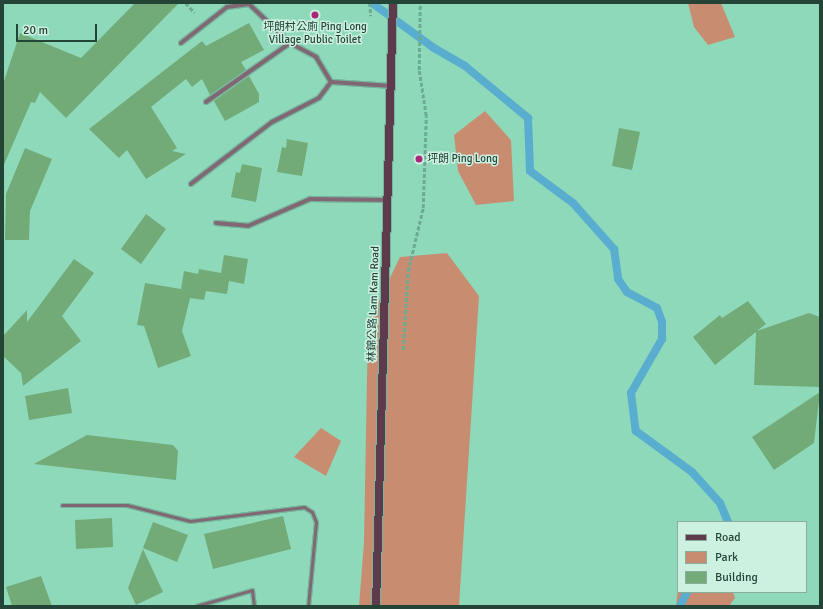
<!DOCTYPE html>
<html>
<head>
<meta charset="utf-8">
<style>
	body { margin:0 }
	#map { position:relative; width:823px; height:609px; overflow:hidden; background:#8fd9bb; font-family:Signika,"Noto Sans TC",sans-serif }
	div>[style] { position:absolute }
	[style*='--x'] { left:calc(var(--x)*1px); top:calc(var(--y)*1px); width:calc(var(--w)*1px); rotate:calc(var(--a)*1deg) }
	.green>* { inset:0; background:#c88d71 }
	.stream>* { height:8px; margin:-4px; padding:0 4px; transform-origin:4px; border-radius:4px; background:#59adcf }
	.building>* { inset:0; background:#72ab78 }
	.path>* { height:2.5px; margin-top:-1.25px; transform-origin:0; background:repeating-linear-gradient(90deg,#6daa92 0 4px,transparent 0 6px) }
	.roads { filter:drop-shadow(1px 0 #76b59c) drop-shadow(-1px 0 #76b59c) drop-shadow(0 1px #76b59c) drop-shadow(0 -1px #76b59c) }
	.lane>* { height:3px; margin:-1.5px; padding:0 1.5px; transform-origin:1.5px; border-radius:1.5px; background:#816774 }
	.street>* { height:4px; margin:-2px; padding:0 2px; transform-origin:2px; border-radius:2px; background:#816774 }
	.secondary>* { height:8px; margin:-4px; padding:0 4px; transform-origin:4px; border-radius:4px; background:#5e3a4d }
	.dots>* { width:11px; height:11px; translate:-50% -50%; box-sizing:border-box; border:2px solid #cdf1e1; border-radius:50% }
	span { translate:-50% -50%; white-space:nowrap; text-align:center; line-height:1.15; -webkit-text-stroke:3px #cdf1e1; paint-order:stroke }
	.poi-label { font-size:11px; color:#254438 }
	.left { translate:0 -50%; text-align:left }
	.street-label { font-size:11px; color:#254438 }
	.frame { position:absolute; inset:0; border:4px solid #254438; pointer-events:none }
	.legend { position:absolute; left:677px; top:521px; width:130px; height:72px; box-sizing:border-box; background:#cdf1e1; border:1px solid #8aac9d; margin:0; padding:5px 7px; list-style:none; font-size:12px; color:#254438 }
	.legend li { display:flex; align-items:center; gap:8px; height:20px }
	.legend b { width:20px; border:1px solid #8aac9d }
	.scale { position:absolute; left:16px; top:24px; width:81px; height:18px; box-sizing:border-box; border:2px solid #254438; border-top:0; padding-left:5px; font-size:12px; line-height:14px; white-space:nowrap; color:#254438; -webkit-text-stroke:3px #cdf1e1; paint-order:stroke }
</style>
</head>
<body>
<div id="map">
	<div class="green">
		<div style="clip-path:polygon(688px 3px,721px 3px,735px 37px,708px 45px,694px 27px)"></div>
		<div style="clip-path:polygon(485px 111px,511px 140px,514px 201px,476px 205px,458px 171px,454px 135px)"></div>
		<div style="clip-path:polygon(447px 253px,479px 296px,459px 606px,359px 606px,364px 542px,368px 323px,400px 257px)"></div>
		<div style="clip-path:polygon(321px 428px,341px 441px,326px 476px,294px 457px)"></div>
		<div style="clip-path:polygon(678px 588px,678px 592px,733px 592px,735px 598px,729px 606px,676px 606px)"></div>
	</div>
	<div class="stream">
		<div style="--x:372;--y:3;--w:77;--a:36"></div>
		<div style="--x:434;--y:48;--w:36;--a:30"></div>
		<div style="--x:465;--y:66;--w:82;--a:39.5"></div>
		<div style="--x:528;--y:118;--w:53;--a:87.8"></div>
		<div style="--x:530;--y:171;--w:54;--a:36.7"></div>
		<div style="--x:573;--y:203;--w:62;--a:48.3"></div>
		<div style="--x:614;--y:249;--w:30;--a:82"></div>
		<div style="--x:618;--y:279;--w:16;--a:55"></div>
		<div style="--x:627;--y:292;--w:34;--a:28"></div>
		<div style="--x:657;--y:308;--w:15;--a:70"></div>
		<div style="--x:662;--y:322;--w:17;--a:90"></div>
		<div style="--x:662;--y:339;--w:62;--a:119.9"></div>
		<div style="--x:631;--y:393;--w:38;--a:83"></div>
		<div style="--x:636;--y:431;--w:69;--a:36.2"></div>
		<div style="--x:692;--y:472;--w:42;--a:47.9"></div>
		<div style="--x:720;--y:503;--w:21;--a:67"></div>
		<div style="--x:680;--y:606;--w:16;--a:-63"></div>
	</div>
	<div class="building">
		<div style="clip-path:polygon(135px 3px,179px 3px,66px 118px,40px 92px,35px 103px,31px 102px,3px 167px,3px 84px,20px 33px,81px 58px)"></div>
		<div style="clip-path:polygon(249px 23px,264px 50px,241px 62px,246px 70px,210px 95px,202px 79px,192px 87px,186px 79px,151px 107px,177px 148px,172px 151px,186px 154px,146px 179px,127px 150px,119px 158px,89px 129px,202px 41px,206px 46px)"></div>
		<div style="clip-path:polygon(249px 76px,259px 94px,259px 102px,225px 121px,214px 101px)"></div>
		<div style="clip-path:polygon(619px 128px,640px 132px,632px 170px,612px 166px)"></div>
		<div style="clip-path:polygon(287px 139px,308px 143px,302px 176px,277px 172px,282px 147px,286px 148px)"></div>
		<div style="clip-path:polygon(25px 148px,52px 159px,30px 211px,29px 240px,5px 240px,6px 194px)"></div>
		<div style="clip-path:polygon(242px 164px,262px 168px,256px 202px,231px 197px,236px 172px,240px 173px)"></div>
		<div style="clip-path:polygon(146px 214px,166px 229px,141px 264px,121px 249px)"></div>
		<div style="clip-path:polygon(224px 255px,248px 259px,244px 284px,229px 281px,227px 294px,206px 291px,204px 300px,190px 298px,182px 331px,191px 356px,158px 368px,144px 326px,137px 325px,145px 283px,181px 289px,184px 271px,198px 274px,199px 269px,221px 273px)"></div>
		<div style="clip-path:polygon(74px 259px,94px 273px,62px 316px,81px 341px,23px 386px,21px 373px,3px 356px,3px 336px,27px 310px,27px 322px)"></div>
		<div style="clip-path:polygon(748px 301px,766px 324px,757px 331px,809px 313px,820px 317px,820px 387px,754px 385px,756px 332px,715px 365px,693px 337px,720px 315px,722px 318px)"></div>
		<div style="clip-path:polygon(68px 388px,72px 413px,29px 420px,25px 396px)"></div>
		<div style="clip-path:polygon(820px 392px,814px 443px,774px 470px,752px 437px)"></div>
		<div style="clip-path:polygon(87px 435px,173px 445px,178px 451px,176px 480px,34px 464px)"></div>
		<div style="clip-path:polygon(283px 516px,291px 549px,213px 569px,204px 534px)"></div>
		<div style="clip-path:polygon(112px 518px,113px 547px,76px 549px,75px 520px)"></div>
		<div style="clip-path:polygon(153px 522px,188px 535px,177px 562px,143px 548px)"></div>
		<div style="clip-path:polygon(143px 549px,163px 592px,136px 605px,128px 588px)"></div>
		<div style="clip-path:polygon(41px 576px,52px 606px,12px 606px,6px 587px)"></div>
	</div>
	<div class="path">
		<div style="--x:186;--y:3;--w:13;--a:48"></div>
		<div style="--x:370;--y:3;--w:13;--a:86"></div>
		<div style="--x:403;--y:350;--w:79;--a:-86.4"></div>
		<div style="--x:408;--y:271;--w:65;--a:-76.6"></div>
		<div style="--x:423;--y:208;--w:92;--a:-88.1"></div>
		<div style="--x:426;--y:116;--w:47;--a:-98.7"></div>
		<div style="--x:419;--y:70;--w:67;--a:-89.1"></div>
	</div>
	<div class="roads">
		<div class="lane">
			<div style="--x:62;--y:505;--w:65;--a:0"></div>
			<div style="--x:127;--y:505;--w:65;--a:14.3"></div>
			<div style="--x:190;--y:521;--w:115;--a:-7"></div>
			<div style="--x:304;--y:507;--w:9;--a:32"></div>
			<div style="--x:312;--y:512;--w:11;--a:68"></div>
			<div style="--x:316;--y:522;--w:84;--a:95.4"></div>
			<div style="--x:196;--y:606;--w:58;--a:-15.9"></div>
			<div style="--x:252;--y:590;--w:16;--a:83"></div>
		</div>
		<div class="street">
			<div style="--x:181;--y:43;--w:58;--a:-38"></div>
			<div style="--x:227;--y:7;--w:22;--a:-8"></div>
			<div style="--x:249;--y:4;--w:57;--a:43.6"></div>
			<div style="--x:290;--y:43;--w:30;--a:28"></div>
			<div style="--x:316;--y:57;--w:29;--a:59"></div>
			<div style="--x:331;--y:82;--w:20;--a:127"></div>
			<div style="--x:319;--y:98;--w:53;--a:152.9"></div>
			<div style="--x:272;--y:122;--w:102;--a:142.6"></div>
			<div style="--x:331;--y:82;--w:61;--a:3.8"></div>
			<div style="--x:206;--y:102;--w:103;--a:-35.1"></div>
			<div style="--x:216;--y:223;--w:32;--a:5"></div>
			<div style="--x:248;--y:226;--w:68;--a:-23.5"></div>
			<div style="--x:310;--y:199;--w:78;--a:0.7"></div>
		</div>
		<div class="secondary">
			<div style="--x:376;--y:606;--w:603;--a:-88.39"></div>
		</div>
	</div>
	<div class="dots">
		<div style="left:315px;top:15px;background:#a72878"></div>
		<div style="left:419px;top:159px;background:#a72878"></div>
	</div>
	<div class="poi-label">
		<span style="left:315px;top:34px">坪朗村公廁 Ping Long<br>Village Public Toilet</span>
		<span class="left" style="left:427px;top:159px">坪朗 Ping Long</span>
	</div>
	<div class="street-label">
		<span style="left:374px;top:304px;rotate:-88deg">林錦公路 Lam Kam Road</span>
	</div>
	<div class="frame"></div>
	<ul class="legend">
	<li><b style="height:5px;background:#5e3a4d"></b>Road</li>
	<li><b style="height:11px;background:#c88d71"></b>Park</li>
	<li><b style="height:11px;background:#72ab78"></b>Building</li>
	</ul>
	<div class="scale">20 m</div>
</div>
</body>
</html>
